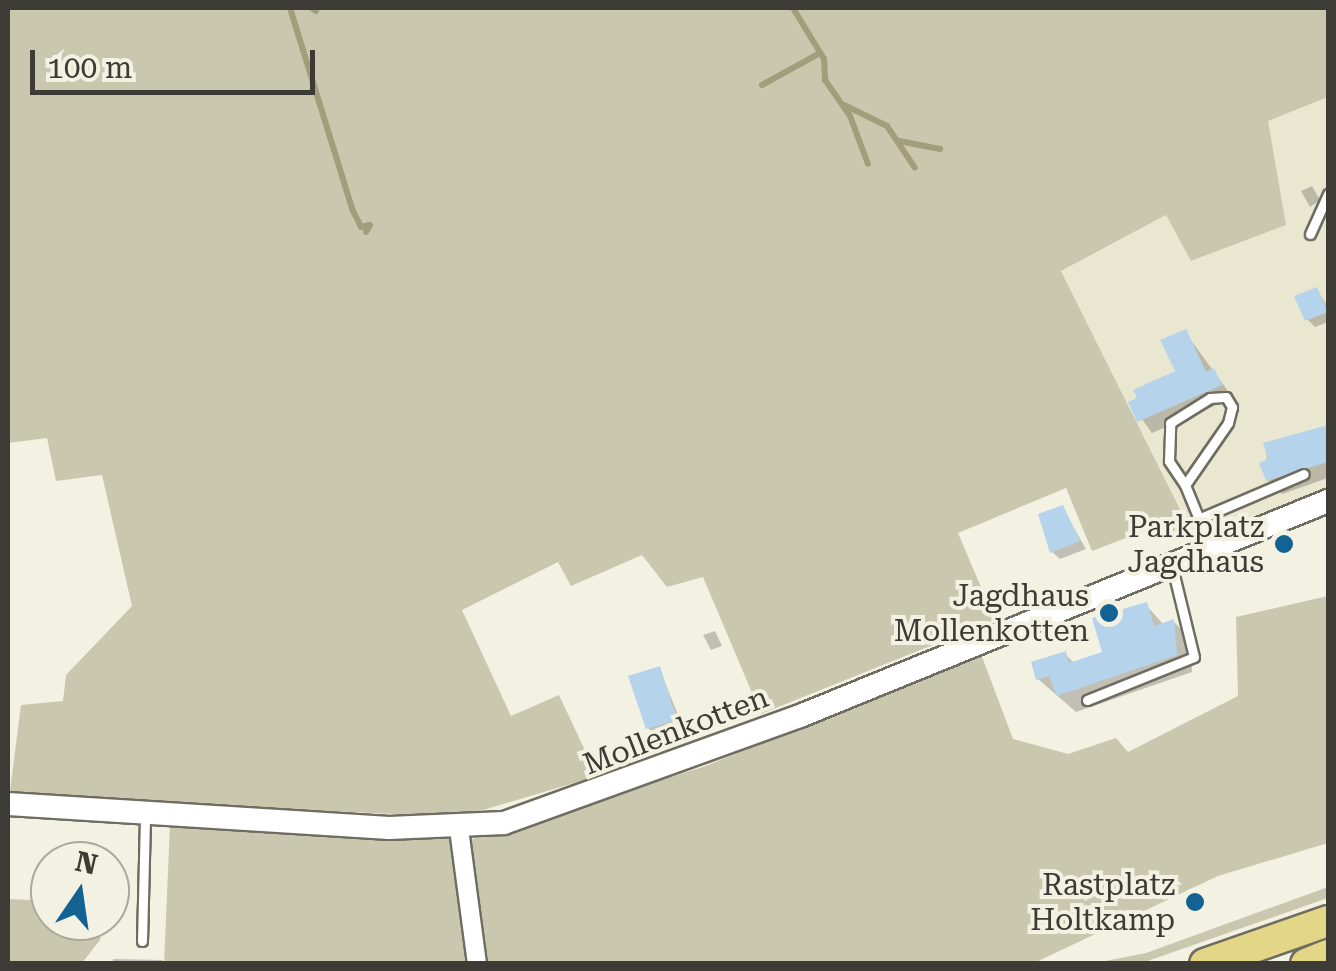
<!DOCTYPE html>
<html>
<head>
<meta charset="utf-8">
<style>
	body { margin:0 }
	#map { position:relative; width:1336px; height:971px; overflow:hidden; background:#f3f1e2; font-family:"Roboto Serif",serif }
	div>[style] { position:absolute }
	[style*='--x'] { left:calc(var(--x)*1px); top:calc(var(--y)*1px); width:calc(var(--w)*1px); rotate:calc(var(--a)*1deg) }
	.built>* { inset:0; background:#eae7d1 }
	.green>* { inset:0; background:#cac7af }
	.shadow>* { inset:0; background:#0003 }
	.stream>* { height:6px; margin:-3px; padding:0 3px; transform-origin:3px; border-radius:3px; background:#a29d7b }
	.building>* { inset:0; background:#b5d3eb }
	.roads { filter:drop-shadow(2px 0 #6f6d61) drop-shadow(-2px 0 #6f6d61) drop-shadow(0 2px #6f6d61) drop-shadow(0 -2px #6f6d61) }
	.service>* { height:9px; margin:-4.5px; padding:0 4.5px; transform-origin:4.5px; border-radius:4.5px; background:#fff }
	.minor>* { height:18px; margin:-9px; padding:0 9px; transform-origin:9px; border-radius:9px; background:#fff }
	.secondary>* { height:22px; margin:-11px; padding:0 11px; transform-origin:11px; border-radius:11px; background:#fff }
	.motorway>* { height:30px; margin:-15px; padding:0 15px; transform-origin:15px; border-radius:15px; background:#e3d686 }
	.dots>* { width:28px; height:28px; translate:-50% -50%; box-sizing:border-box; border:5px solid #f3f1e2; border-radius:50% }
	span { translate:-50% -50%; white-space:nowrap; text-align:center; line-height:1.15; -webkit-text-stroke:8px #f3f1e2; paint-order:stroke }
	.poi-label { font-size:30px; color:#3c3b35 }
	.right { translate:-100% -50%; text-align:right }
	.street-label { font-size:30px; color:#3c3b35 }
	.frame { position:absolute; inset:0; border:10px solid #3c3b35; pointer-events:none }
	.north { position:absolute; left:30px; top:841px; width:100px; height:100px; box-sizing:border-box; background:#f3f1e2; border:2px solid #aaa89d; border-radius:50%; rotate:13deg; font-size:28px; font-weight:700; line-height:40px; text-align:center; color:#3c3b35 }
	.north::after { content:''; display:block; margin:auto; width:35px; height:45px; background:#136294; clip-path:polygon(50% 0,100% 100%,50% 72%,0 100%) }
	.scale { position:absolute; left:30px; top:50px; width:285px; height:45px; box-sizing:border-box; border:5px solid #3c3b35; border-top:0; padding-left:12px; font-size:30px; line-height:35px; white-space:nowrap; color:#3c3b35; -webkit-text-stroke:8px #f3f1e2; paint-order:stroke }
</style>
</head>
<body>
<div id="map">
	<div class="built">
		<div style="clip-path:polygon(1328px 97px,1328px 490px,1199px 545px,1061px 271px,1167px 215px,1192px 261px,1285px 225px,1268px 121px)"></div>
	</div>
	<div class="green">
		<div style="clip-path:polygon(8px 8px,1328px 8px,1328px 97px,1268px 121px,1286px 225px,1191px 261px,1166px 215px,1061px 271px,1195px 539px,1149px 529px,1092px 551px,1066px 488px,958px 533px,995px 620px,761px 714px,703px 577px,667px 587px,642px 555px,571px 586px,558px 562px,462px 610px,511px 716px,559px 695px,597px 776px,460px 817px,176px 804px,10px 791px,21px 705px,63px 701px,66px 675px,132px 606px,102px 475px,56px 481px,47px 438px,8px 443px)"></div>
		<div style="clip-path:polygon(1328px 596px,1328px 843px,1218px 876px,1034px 963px,486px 963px,470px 840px,703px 767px,981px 654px,1013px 739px,1068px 754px,1116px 738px,1128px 752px,1238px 696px,1236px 617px)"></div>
		<div style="clip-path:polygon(170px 825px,453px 839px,468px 963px,164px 964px)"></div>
		<div style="clip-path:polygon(1328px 887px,1328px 898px,1142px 963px,1095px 963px,1146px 953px)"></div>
		<div style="clip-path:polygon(9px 899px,50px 901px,50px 921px,104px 921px,100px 940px,82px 963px,8px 963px)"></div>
	</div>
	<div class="shadow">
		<div style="clip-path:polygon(1312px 186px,1320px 200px,1310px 207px,1301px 191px)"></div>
		<div style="clip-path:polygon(1317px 290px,1328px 307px,1328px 322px,1315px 327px,1307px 319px)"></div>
		<div style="clip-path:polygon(1185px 332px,1233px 398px,1152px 433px,1131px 404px,1178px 372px)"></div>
		<div style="clip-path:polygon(1328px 426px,1328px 478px,1282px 494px,1268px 480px,1266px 445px)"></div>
		<div style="clip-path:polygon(1062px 507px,1086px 549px,1060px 559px,1052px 552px)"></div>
		<div style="clip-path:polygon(1146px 605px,1164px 625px,1174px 622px,1190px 638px,1192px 672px,1076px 712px,1038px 679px,1065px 654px,1075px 664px,1105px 654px)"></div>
		<div style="clip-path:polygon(715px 631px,722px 646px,711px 650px,703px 635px)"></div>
		<div style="clip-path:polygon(659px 668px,683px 727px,656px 736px,648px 728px)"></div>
		<div style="clip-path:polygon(113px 959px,162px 960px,165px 964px,113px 964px)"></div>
	</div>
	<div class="stream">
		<div style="--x:290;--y:8;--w:213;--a:72.8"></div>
		<div style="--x:353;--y:211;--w:18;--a:63"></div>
		<div style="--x:361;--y:227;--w:9;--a:-13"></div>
		<div style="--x:370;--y:225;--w:8;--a:120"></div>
		<div style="--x:312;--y:8;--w:5;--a:37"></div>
		<div style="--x:793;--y:8;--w:60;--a:58.7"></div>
		<div style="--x:824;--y:59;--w:21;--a:87"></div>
		<div style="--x:825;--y:80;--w:44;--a:55.2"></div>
		<div style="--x:850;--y:116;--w:51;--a:69.4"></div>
		<div style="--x:762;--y:85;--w:66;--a:-28.9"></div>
		<div style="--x:844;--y:105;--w:48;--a:26"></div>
		<div style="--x:887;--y:126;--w:50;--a:56.3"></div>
		<div style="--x:899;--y:141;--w:42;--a:11"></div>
	</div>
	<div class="building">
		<div style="clip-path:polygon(1317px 287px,1328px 312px,1305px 321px,1294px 296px)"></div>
		<div style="clip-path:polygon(1186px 329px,1206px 372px,1214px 368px,1222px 385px,1137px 422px,1128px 402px,1137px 398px,1133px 390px,1175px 371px,1160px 340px)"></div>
		<div style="clip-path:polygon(1328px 425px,1328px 462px,1266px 481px,1259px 463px,1268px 459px,1263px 443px)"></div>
		<div style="clip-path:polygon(1063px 505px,1080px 541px,1050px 553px,1038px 514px)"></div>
		<div style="clip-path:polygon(1147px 602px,1154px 626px,1174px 619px,1177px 655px,1057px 696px,1049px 676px,1036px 680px,1031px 662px,1066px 651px,1069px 663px,1102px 652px,1092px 618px)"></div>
		<div style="clip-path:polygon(660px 666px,677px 720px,646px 729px,628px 676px)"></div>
	</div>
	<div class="roads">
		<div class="service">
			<div style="--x:1310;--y:234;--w:44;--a:-65.8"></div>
			<div style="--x:1185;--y:485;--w:29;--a:-124"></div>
			<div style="--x:1169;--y:461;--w:38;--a:-88"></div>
			<div style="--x:1170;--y:423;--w:47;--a:-32"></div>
			<div style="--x:1210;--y:398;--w:16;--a:-4"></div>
			<div style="--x:1226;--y:397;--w:12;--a:59"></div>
			<div style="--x:1232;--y:407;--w:16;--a:104"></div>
			<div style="--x:1228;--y:423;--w:75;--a:124.7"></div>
			<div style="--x:1185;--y:485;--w:66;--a:67.7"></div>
			<div style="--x:1196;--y:520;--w:117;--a:-23.1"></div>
			<div style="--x:1087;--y:700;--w:115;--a:-21.9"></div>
			<div style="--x:1194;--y:657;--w:93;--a:-103.7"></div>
			<div style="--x:142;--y:941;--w:125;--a:-88.6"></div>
		</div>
		<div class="minor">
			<div style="--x:459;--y:829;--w:136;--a:82.4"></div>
		</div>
		<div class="secondary">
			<div style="--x:8;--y:804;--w:382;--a:3.6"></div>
			<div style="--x:389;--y:828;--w:115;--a:-2.5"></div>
			<div style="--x:504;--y:823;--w:315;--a:-19.9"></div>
			<div style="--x:800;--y:716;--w:570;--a:-22.16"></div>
		</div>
		<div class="motorway">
			<div style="--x:1205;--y:964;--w:130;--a:-19.3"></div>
			<div style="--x:1306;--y:964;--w:24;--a:-22"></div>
		</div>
	</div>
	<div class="dots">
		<div style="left:1284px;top:544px;background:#136294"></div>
		<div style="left:1109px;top:613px;background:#136294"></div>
		<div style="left:1195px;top:902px;background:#136294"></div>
	</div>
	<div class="poi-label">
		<span class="right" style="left:1264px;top:544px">Parkplatz<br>Jagdhaus</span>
		<span class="right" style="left:1089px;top:613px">Jagdhaus<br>Mollenkotten</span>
		<span class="right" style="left:1175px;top:902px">Rastplatz<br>Holtkamp</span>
	</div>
	<div class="street-label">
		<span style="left:676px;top:731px;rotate:-21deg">Mollenkotten</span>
	</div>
	<div class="frame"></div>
	<div class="north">N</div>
	<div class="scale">100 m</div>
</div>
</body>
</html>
